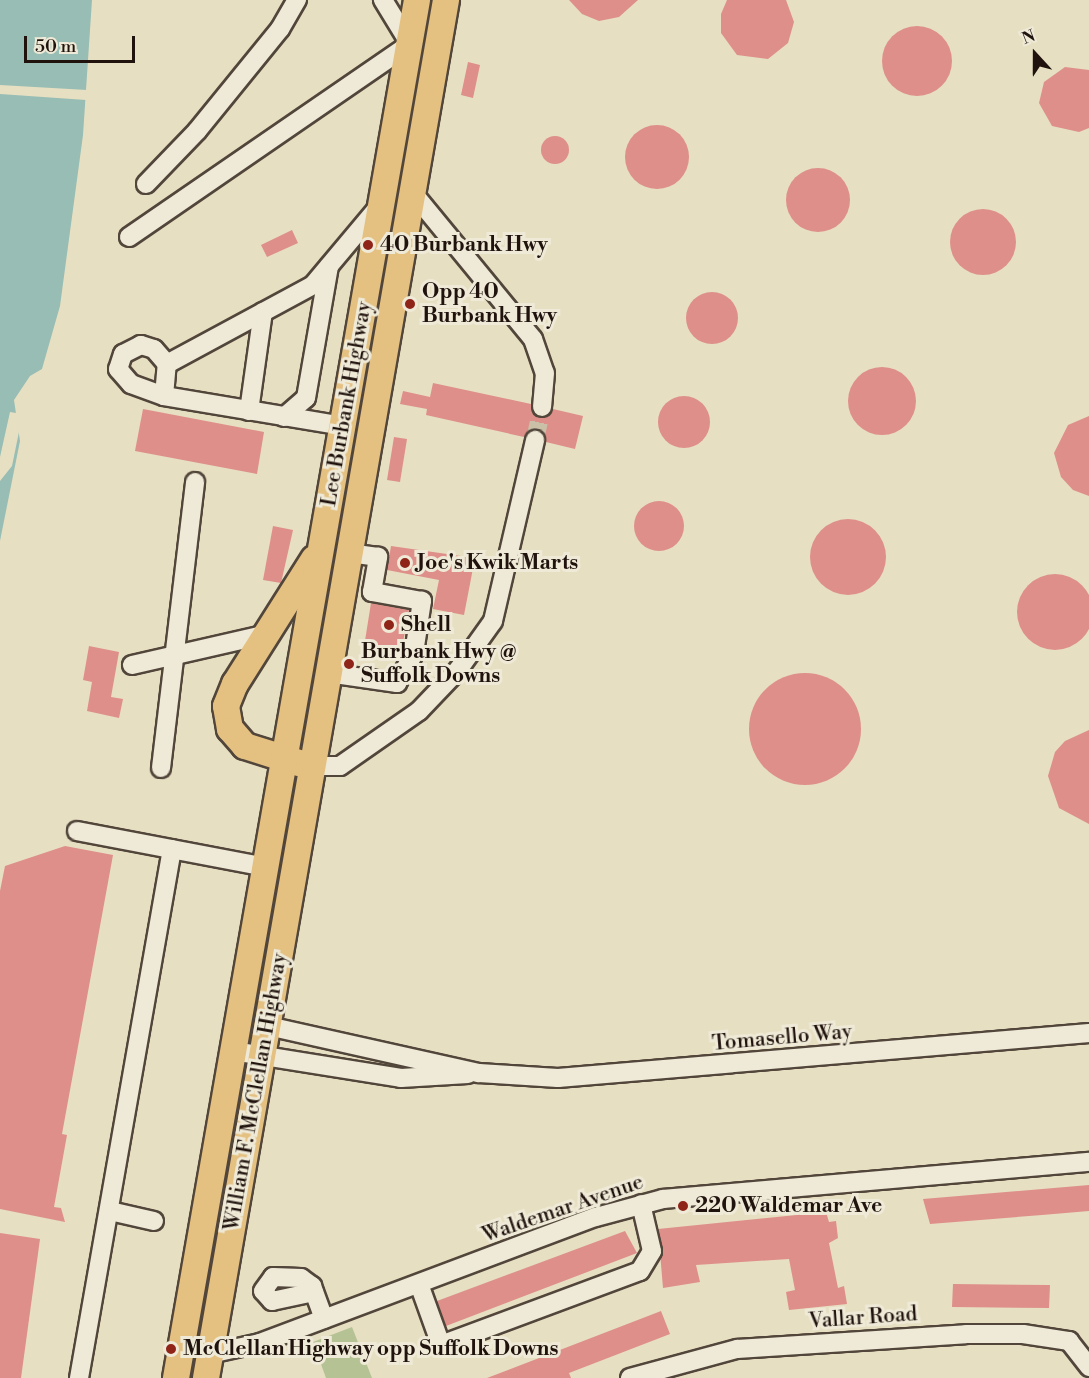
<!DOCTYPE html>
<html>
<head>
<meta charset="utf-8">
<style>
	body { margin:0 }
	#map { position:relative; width:1089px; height:1378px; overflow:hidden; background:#e7dfc2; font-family:"Libre Bodoni",serif }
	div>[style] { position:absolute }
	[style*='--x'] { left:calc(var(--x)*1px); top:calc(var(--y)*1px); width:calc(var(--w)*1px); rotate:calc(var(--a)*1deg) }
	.green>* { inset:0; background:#b4c294 }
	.water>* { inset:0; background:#97bdb4 }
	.pier>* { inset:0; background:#e7dfc2 }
	.building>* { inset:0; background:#de8f89 }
	.round { border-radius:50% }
	.minor-tunnel>* { height:18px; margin-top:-9px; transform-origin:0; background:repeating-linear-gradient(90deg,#c9c0a7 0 18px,transparent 0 27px) }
	.roads { filter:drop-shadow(2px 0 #52463b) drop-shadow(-2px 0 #52463b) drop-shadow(0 2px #52463b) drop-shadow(0 -2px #52463b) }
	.minor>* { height:18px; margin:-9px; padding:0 9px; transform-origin:9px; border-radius:9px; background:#efead7 }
	.highway>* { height:26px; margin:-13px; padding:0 13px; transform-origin:13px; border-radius:13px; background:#e4c081 }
	.dots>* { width:16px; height:16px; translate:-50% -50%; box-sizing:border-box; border:3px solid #efead7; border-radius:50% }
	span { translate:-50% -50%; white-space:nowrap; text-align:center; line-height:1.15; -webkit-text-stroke:6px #efead7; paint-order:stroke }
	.poi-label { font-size:21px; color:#20130e; font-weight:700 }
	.left { translate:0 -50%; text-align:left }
	.street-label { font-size:21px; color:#20130e }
	.north { position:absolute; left:1005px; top:24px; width:60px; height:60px; -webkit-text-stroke:4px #efead7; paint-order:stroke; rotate:339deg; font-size:16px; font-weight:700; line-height:24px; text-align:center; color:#20130e }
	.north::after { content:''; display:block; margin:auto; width:21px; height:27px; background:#20130e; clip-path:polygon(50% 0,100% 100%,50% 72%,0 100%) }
	.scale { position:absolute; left:24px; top:36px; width:111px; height:27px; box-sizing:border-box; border:3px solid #20130e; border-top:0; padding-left:8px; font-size:18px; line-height:21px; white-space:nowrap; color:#20130e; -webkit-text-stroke:4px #efead7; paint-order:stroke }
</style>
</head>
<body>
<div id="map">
	<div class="green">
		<div style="clip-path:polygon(352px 1327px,372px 1378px,326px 1378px,313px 1342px)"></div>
	</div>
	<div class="water">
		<div style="clip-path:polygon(0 0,92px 0,83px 135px,60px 306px,42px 369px,30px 376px,14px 400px,20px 441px,0 541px)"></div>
	</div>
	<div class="pier">
		<div style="clip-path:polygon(0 85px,87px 90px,86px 100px,0 94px)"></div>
		<div style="clip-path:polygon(18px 405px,20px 427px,12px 466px,0 481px,0 457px,10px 412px,16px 413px)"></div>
	</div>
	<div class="building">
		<div style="clip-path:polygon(569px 0,638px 0,619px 17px,599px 21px,582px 14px)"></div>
		<div style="clip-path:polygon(727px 0,786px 0,794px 22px,788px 43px,768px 59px,737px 55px,721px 33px,721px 14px)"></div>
		<div class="round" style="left:882px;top:26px;width:70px;height:70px"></div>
		<div style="clip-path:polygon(468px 62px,480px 65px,473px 98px,461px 95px)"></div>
		<div style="clip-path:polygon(1065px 67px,1089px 70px,1089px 128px,1079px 132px,1052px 126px,1039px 103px,1044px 82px)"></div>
		<div class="round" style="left:625px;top:125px;width:64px;height:64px"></div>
		<div class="round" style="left:541px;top:136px;width:28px;height:28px"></div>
		<div class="round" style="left:786px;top:168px;width:64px;height:64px"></div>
		<div class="round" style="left:950px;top:209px;width:66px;height:66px"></div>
		<div style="clip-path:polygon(292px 230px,298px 243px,267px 257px,261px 245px)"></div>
		<div class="round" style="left:686px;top:292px;width:52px;height:52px"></div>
		<div class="round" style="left:848px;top:367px;width:68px;height:68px"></div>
		<div style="clip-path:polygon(433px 383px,531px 404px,540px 418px,553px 409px,583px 416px,575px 449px,546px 442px,538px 429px,524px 437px,426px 415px,427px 409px,400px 404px,403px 391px,430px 397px)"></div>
		<div class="round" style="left:658px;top:396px;width:52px;height:52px"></div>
		<div style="clip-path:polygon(143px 409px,264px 432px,257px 474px,135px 451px)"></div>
		<div style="clip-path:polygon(1089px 416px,1089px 496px,1073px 490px,1061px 477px,1054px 453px,1068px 425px)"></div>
		<div style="clip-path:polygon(394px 437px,407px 439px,400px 482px,387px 480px)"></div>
		<div class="round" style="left:634px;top:501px;width:50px;height:50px"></div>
		<div class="round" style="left:810px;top:519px;width:76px;height:76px"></div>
		<div style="clip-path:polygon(273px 526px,293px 530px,281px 583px,263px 580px)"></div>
		<div style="clip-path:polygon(391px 546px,475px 558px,464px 615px,433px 609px,439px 580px,387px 570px)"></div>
		<div class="round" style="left:1017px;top:574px;width:76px;height:76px"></div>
		<div style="clip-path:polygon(371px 603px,409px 610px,401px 653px,364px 647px)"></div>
		<div style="clip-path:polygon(89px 646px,119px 652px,111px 697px,123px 699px,119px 718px,87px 711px,92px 682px,83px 680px)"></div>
		<div class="round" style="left:749px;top:673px;width:112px;height:112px"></div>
		<div style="clip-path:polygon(1089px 730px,1089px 824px,1059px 808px,1048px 776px,1055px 752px,1065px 741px)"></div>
		<div style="clip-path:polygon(65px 846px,113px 855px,62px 1134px,67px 1135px,54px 1207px,61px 1208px,65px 1222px,0 1209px,0 891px,5px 866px)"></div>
		<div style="clip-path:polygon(1089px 1185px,1089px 1211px,1042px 1215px,930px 1224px,923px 1199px)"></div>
		<div style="clip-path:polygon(826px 1212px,829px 1222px,836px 1221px,838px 1238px,829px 1243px,838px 1288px,844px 1286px,847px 1304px,789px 1310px,786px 1292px,795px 1290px,789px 1259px,696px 1265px,700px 1282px,663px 1288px,658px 1229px)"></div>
		<div style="clip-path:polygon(625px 1231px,637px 1253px,446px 1326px,437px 1301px)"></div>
		<div style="clip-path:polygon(0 1233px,40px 1239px,21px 1378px,0 1378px)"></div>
		<div style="clip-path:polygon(953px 1284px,1050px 1285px,1049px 1308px,952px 1307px)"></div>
		<div style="clip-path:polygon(661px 1311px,670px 1334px,569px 1373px,571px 1378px,487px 1378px)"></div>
	</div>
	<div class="minor-tunnel">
		<div style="--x:535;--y:440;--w:34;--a:-78"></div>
	</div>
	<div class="roads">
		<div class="minor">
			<div style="--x:146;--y:184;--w:74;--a:-46.1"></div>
			<div style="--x:197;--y:131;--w:132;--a:-50.9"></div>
			<div style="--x:280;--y:29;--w:34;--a:-60"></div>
			<div style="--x:413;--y:193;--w:189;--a:50.6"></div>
			<div style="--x:533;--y:339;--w:36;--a:71"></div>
			<div style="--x:545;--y:373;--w:34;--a:95"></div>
			<div style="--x:129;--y:237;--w:341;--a:-34.5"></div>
			<div style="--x:410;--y:44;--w:52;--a:-121.5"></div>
			<div style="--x:167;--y:364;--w:20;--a:-131"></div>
			<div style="--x:154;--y:349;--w:14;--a:-163"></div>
			<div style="--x:141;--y:345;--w:20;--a:153"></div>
			<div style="--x:123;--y:354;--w:16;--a:108"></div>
			<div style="--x:118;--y:369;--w:20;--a:49"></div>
			<div style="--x:131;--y:384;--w:35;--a:20"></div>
			<div style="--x:164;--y:396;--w:181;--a:9.5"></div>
			<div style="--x:164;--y:396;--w:32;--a:-85"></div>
			<div style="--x:167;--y:364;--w:166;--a:-28.4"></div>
			<div style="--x:313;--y:285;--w:106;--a:-50"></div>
			<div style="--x:249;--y:411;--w:100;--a:-82"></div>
			<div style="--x:284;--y:417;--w:29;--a:-41"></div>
			<div style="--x:306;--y:398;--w:134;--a:-80.1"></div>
			<div style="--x:132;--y:665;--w:139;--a:-12.9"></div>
			<div style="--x:328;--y:673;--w:70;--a:8.2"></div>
			<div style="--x:397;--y:683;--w:34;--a:-60"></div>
			<div style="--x:414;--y:653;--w:53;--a:-81.3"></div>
			<div style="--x:422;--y:601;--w:51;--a:-169.8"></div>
			<div style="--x:372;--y:592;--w:36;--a:-80"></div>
			<div style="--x:378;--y:557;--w:28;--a:-172"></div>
			<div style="--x:312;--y:766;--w:28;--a:0"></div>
			<div style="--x:340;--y:766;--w:96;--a:-34.8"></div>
			<div style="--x:419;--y:711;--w:57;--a:-46.4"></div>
			<div style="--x:458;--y:670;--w:60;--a:-54.5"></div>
			<div style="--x:493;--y:621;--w:186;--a:-76.9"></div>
			<div style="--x:161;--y:768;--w:288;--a:-83.2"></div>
			<div style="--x:77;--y:831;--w:192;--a:10.8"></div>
			<div style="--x:268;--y:1026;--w:216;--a:12.6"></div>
			<div style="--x:479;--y:1073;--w:79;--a:3.6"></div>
			<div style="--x:558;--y:1078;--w:533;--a:-4.84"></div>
			<div style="--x:233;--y:1051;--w:170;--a:9.1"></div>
			<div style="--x:401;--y:1078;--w:67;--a:-3.4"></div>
			<div style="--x:110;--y:1211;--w:45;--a:12.8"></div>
			<div style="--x:419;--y:1284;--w:65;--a:70.2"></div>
			<div style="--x:441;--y:1345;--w:212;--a:-20.4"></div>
			<div style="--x:640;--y:1271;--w:23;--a:-59"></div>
			<div style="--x:652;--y:1251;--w:48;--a:-103.2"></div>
			<div style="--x:314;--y:1292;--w:43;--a:167.9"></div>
			<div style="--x:272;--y:1301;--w:13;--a:-132"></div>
			<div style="--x:263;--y:1291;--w:17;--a:-54"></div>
			<div style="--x:273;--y:1277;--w:28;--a:2"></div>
			<div style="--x:301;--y:1278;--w:14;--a:36"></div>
			<div style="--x:312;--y:1286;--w:35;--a:70"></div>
			<div style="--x:210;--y:1354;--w:51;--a:-12.4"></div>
			<div style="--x:260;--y:1343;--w:359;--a:-20.6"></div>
			<div style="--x:596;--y:1217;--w:69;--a:-15"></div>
			<div style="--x:663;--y:1199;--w:428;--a:-5"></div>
			<div style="--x:79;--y:1378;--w:537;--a:-80.03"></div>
			<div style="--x:630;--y:1378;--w:111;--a:-15.2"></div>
			<div style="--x:737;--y:1349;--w:229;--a:-3.7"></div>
			<div style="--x:966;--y:1334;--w:57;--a:0"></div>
			<div style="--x:1023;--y:1334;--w:47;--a:8.7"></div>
			<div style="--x:1069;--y:1341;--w:33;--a:52"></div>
		</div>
		<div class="highway">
			<div style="--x:299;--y:763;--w:57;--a:-162.5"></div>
			<div style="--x:245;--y:746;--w:23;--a:-131"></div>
			<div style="--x:230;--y:729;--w:23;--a:-100"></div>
			<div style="--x:226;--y:706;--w:24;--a:-68"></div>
			<div style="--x:235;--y:684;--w:148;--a:-57.7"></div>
			<div style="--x:176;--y:1378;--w:1399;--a:-80.08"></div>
			<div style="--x:206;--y:1378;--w:1399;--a:-80.12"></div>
		</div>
	</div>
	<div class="dots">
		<div style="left:368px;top:245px;background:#8f2418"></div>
		<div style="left:410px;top:304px;background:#8f2418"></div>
		<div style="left:405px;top:563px;background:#8f2418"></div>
		<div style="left:389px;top:625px;background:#8f2418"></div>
		<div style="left:349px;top:664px;background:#8f2418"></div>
		<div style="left:683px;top:1206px;background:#8f2418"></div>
		<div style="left:171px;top:1349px;background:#8f2418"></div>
	</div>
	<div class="poi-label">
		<span class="left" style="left:380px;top:245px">40 Burbank Hwy</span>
		<span class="left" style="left:422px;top:304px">Opp 40<br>Burbank Hwy</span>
		<span class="left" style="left:417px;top:563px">Joe's Kwik Marts</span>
		<span class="left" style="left:401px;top:625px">Shell</span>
		<span class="left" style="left:361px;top:664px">Burbank Hwy @<br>Suffolk Downs</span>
		<span class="left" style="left:695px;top:1206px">220 Waldemar Ave</span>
		<span class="left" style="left:183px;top:1349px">McClellan Highway opp Suffolk Downs</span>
	</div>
	<div class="street-label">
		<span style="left:347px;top:404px;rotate:-80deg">Lee Burbank Highway</span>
		<span style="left:782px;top:1038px;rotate:-5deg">Tomasello Way</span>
		<span style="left:256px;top:1092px;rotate:-80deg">William F. McClellan Highway</span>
		<span style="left:563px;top:1209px;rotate:-19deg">Waldemar Avenue</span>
		<span style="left:863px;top:1318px;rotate:-4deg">Vallar Road</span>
	</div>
	<div class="north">N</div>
	<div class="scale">50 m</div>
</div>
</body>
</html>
